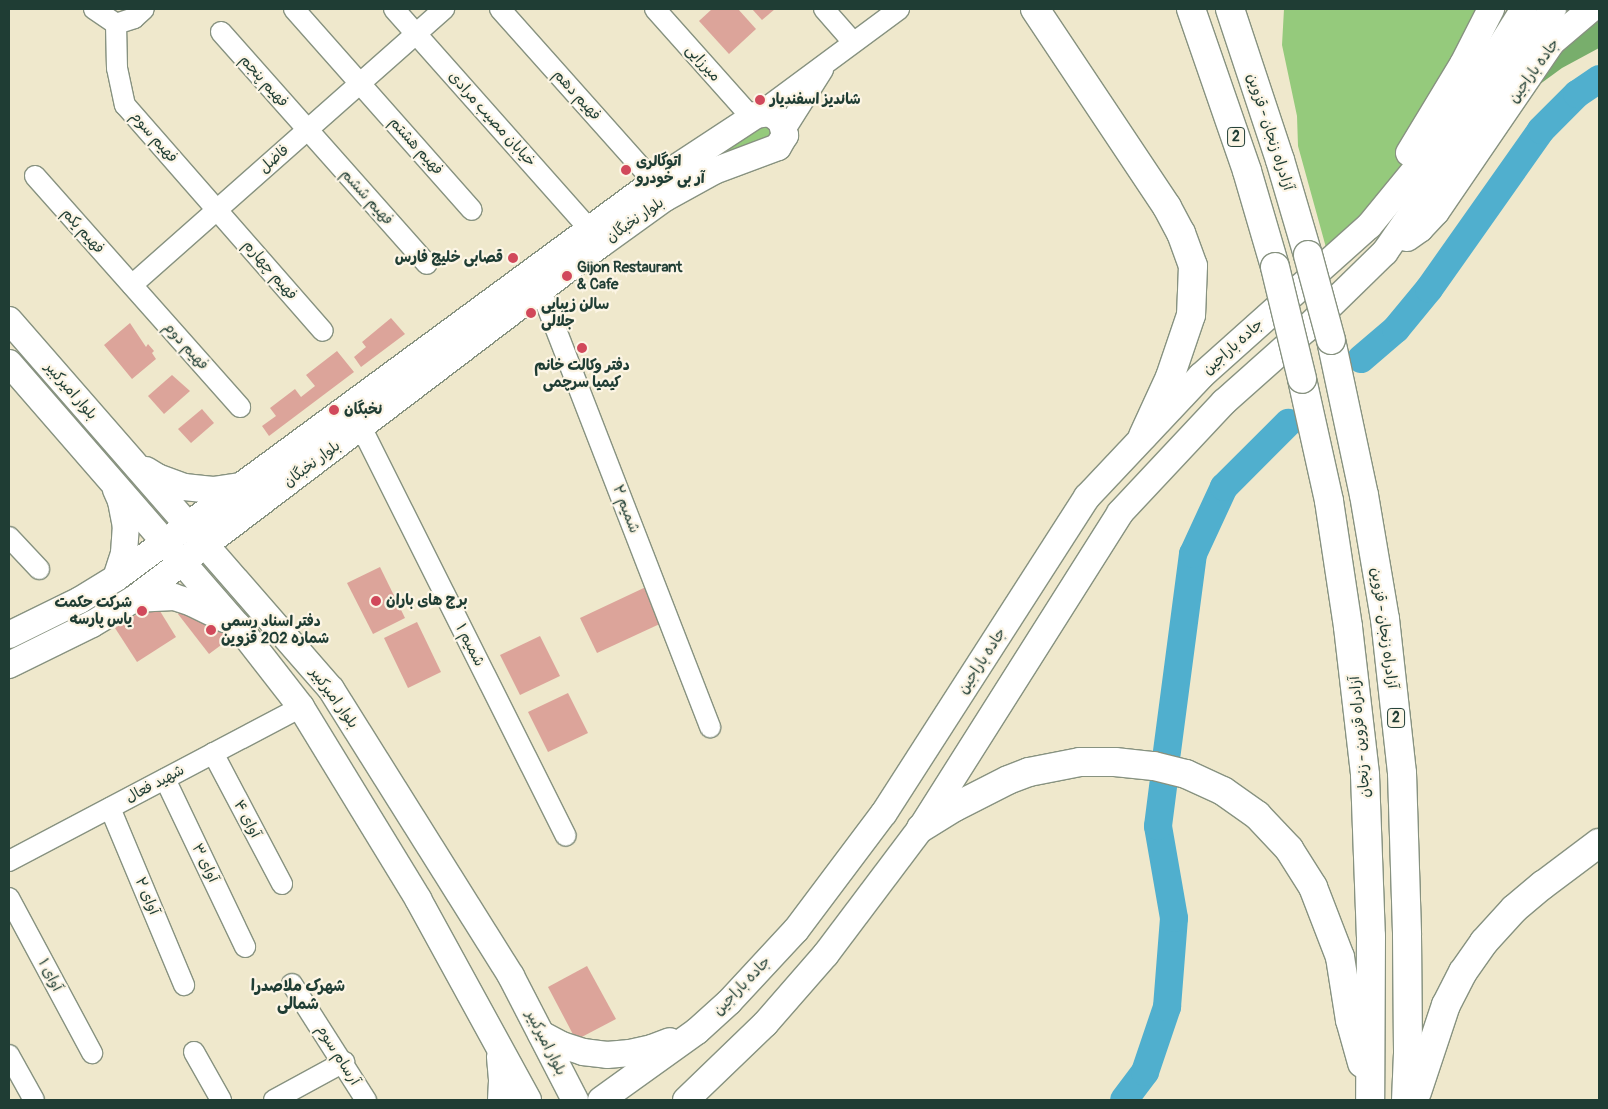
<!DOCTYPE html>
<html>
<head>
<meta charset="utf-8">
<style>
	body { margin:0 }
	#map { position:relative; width:1608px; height:1109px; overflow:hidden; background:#efe8cc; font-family:Pangolin,"Playpen Sans Arabic",sans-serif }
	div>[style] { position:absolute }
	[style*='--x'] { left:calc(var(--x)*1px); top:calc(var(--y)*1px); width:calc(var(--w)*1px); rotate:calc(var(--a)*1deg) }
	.green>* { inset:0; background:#95ca7c }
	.forest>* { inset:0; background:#78ae6c }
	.river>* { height:28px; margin:-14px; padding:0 14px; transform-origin:14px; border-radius:14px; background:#50afce }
	.building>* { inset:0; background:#dca49a }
	.roads { filter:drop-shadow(1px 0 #879280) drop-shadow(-1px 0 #879280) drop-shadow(0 1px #879280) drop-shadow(0 -1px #879280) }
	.minor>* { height:20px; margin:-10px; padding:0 10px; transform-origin:10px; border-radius:10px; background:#fff }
	.major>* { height:26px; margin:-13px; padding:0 13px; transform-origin:13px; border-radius:13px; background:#fff }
	.highway>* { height:28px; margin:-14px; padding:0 14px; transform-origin:14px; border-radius:14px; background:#fff }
	.bridges { filter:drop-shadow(1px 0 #879280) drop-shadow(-1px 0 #879280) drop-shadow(0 1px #879280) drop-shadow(0 -1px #879280) }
	.highway-bridge>* { height:28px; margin:-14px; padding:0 14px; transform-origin:14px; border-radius:14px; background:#fff }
	.dots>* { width:14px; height:14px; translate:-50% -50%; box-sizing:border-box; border:2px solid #fcf5e5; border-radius:50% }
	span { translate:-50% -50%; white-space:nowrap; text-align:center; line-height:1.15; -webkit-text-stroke:4.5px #fcf5e5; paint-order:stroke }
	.shield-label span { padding:1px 4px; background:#fcf5e5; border:1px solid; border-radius:4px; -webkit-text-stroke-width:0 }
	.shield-label { font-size:14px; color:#1f3d34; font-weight:700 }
	.street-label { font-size:15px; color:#1f3d34 }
	.poi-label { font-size:15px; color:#1f3d34; font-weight:700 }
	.left { translate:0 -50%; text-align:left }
	.right { translate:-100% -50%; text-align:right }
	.neighbourhood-label { font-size:16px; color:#1f3d34; font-weight:700 }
	.frame { position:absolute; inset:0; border:10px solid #1f3d34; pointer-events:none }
</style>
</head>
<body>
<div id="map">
	<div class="green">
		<div style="clip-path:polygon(1284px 9px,1491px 9px,1369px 226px,1330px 262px,1298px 146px,1297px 116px,1282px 45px)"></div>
		<div style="clip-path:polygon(763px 120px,777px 136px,707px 162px)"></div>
	</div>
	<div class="forest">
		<div style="clip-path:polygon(1599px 9px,1599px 48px,1562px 68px,1507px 108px)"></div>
	</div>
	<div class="river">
		<div style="--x:1361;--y:359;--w:46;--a:-40.6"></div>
		<div style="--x:1396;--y:329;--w:52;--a:-50.5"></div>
		<div style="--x:1429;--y:289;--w:194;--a:-54.8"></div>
		<div style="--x:1541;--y:130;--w:51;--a:-45"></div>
		<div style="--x:1577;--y:94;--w:27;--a:-34"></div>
		<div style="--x:1166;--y:759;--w:207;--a:-82.5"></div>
		<div style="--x:1193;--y:554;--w:74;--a:-65.2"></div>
		<div style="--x:1224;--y:487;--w:91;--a:-45"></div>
		<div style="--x:1124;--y:1100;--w:35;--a:-53"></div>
		<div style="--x:1145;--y:1072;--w:69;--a:-71.3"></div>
		<div style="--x:1167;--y:1007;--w:89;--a:-85.5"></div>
		<div style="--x:1174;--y:918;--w:93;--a:-99.9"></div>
		<div style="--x:1158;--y:826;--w:47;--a:-82.7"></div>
	</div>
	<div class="building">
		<div style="clip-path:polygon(712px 9px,738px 9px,756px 29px,729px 54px,699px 21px)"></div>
		<div style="clip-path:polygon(752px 9px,775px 9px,762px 20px)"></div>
		<div style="clip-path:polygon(391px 318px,405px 334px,361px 367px,354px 357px,366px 347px,362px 342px)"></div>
		<div style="clip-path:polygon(130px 323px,146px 347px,148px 344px,154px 351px,152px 353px,156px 359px,132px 379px,104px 345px)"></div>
		<div style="clip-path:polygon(337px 351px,354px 372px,269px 436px,262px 426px,276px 416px,270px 408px,295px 389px,301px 397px,315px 386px,306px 375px)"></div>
		<div style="clip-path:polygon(172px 375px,190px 391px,164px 414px,148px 396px)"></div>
		<div style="clip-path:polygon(202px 409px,214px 423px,191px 443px,178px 429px)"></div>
		<div style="clip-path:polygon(380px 567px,405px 618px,373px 634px,347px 583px)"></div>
		<div style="clip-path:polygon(648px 586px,664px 622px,597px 653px,580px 618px)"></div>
		<div style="clip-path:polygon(155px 603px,176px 637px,137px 662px,115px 628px)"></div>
		<div style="clip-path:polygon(189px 606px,236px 634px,209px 654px,178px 614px)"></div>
		<div style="clip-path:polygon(417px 622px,441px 672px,408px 688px,384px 638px)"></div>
		<div style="clip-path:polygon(540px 636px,560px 676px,520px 695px,500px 655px)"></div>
		<div style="clip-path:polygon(568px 693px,588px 733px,548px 752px,528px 712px)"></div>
		<div style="clip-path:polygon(587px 966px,616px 1019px,576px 1040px,548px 987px)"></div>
	</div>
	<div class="roads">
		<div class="minor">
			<div style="--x:94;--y:9;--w:27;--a:34"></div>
			<div style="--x:294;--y:9;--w:268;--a:48.5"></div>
			<div style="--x:394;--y:9;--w:307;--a:48.4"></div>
			<div style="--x:500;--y:9;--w:232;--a:48.3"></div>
			<div style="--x:655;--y:9;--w:146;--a:48.3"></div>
			<div style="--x:824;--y:9;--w:44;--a:48.7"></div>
			<div style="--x:116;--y:24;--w:44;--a:88.7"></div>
			<div style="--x:117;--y:68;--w:38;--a:78"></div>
			<div style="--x:125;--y:105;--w:300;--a:48.8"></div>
			<div style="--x:116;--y:24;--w:19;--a:-18"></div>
			<div style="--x:134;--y:18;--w:13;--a:-42"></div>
			<div style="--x:221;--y:32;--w:310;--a:48.4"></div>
			<div style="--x:756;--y:115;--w:178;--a:-36.5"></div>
			<div style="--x:785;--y:130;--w:71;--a:-57.7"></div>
			<div style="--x:35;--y:176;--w:309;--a:48.4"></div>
			<div style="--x:132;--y:285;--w:417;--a:-41.5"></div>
			<div style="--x:541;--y:291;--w:468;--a:68.8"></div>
			<div style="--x:361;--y:427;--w:457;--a:63.4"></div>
			<div style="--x:9;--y:537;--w:44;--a:46.8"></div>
			<div style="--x:213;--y:753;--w:148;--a:62.2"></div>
			<div style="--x:165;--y:779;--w:186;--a:64.5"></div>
			<div style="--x:110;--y:808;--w:192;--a:67.3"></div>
			<div style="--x:9;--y:861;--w:330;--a:-27.8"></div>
			<div style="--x:9;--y:898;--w:176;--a:61.8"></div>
			<div style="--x:292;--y:984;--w:138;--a:57.5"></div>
			<div style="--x:194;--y:1052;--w:55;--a:60.6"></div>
			<div style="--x:9;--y:1055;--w:51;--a:60.9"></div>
			<div style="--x:274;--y:1100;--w:80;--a:-28.5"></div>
		</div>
		<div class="major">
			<div style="--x:1409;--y:153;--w:104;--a:-58.8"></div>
			<div style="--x:1463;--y:64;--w:62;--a:-63"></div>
			<div style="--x:1407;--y:238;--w:16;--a:-35"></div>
			<div style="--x:1420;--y:229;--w:23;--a:-47"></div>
			<div style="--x:1436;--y:212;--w:206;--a:-55.7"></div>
			<div style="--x:1552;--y:42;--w:51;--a:-40.2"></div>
			<div style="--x:9;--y:320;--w:490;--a:48.9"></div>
			<div style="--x:331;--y:689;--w:339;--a:57.9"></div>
			<div style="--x:511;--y:976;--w:140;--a:62.7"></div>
			<div style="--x:9;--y:363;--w:349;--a:49"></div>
			<div style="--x:238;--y:626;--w:103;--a:52.1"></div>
			<div style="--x:301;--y:707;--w:225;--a:58.6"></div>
			<div style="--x:418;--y:899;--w:229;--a:61.3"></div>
			<div style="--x:146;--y:470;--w:13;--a:32"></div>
			<div style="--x:157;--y:477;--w:29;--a:20"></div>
			<div style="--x:184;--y:487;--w:29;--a:6"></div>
			<div style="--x:213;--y:490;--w:27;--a:-8"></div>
			<div style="--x:116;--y:578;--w:26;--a:-72"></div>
			<div style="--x:124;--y:553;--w:26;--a:-86"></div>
			<div style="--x:126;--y:527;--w:26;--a:-101"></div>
			<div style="--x:121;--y:501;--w:12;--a:-114"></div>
			<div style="--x:134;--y:599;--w:40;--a:-2.9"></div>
			<div style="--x:174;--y:597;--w:19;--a:18"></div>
			<div style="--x:192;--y:603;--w:37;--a:26"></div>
			<div style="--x:9;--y:635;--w:79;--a:-26.2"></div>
			<div style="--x:80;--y:600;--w:42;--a:-31.4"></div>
			<div style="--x:116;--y:578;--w:668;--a:-36.36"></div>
			<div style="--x:654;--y:182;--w:122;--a:-33.3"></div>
			<div style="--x:756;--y:115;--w:14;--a:-8"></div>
			<div style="--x:770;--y:113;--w:14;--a:36"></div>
			<div style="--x:781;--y:121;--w:15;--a:74"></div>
			<div style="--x:785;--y:135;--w:14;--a:120"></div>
			<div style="--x:778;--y:147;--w:68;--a:159.4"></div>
			<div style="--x:714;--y:171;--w:56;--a:151.1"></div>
			<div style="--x:665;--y:198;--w:79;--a:144.3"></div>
			<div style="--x:601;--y:244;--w:587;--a:142.76"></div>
			<div style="--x:134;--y:599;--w:49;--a:149.2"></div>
			<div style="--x:92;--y:624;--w:93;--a:153.7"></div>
			<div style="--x:541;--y:1034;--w:24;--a:28"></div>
			<div style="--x:562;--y:1045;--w:22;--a:18"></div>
			<div style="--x:583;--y:1052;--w:24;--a:7"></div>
			<div style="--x:607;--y:1055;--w:23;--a:-5"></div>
			<div style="--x:630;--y:1053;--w:23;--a:-13"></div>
			<div style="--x:652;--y:1048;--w:19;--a:-21"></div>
			<div style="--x:500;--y:1057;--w:24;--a:85"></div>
			<div style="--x:502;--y:1081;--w:19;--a:93"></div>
			<div style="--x:601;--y:1100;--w:118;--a:-35.7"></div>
			<div style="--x:697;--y:1031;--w:43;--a:-42.2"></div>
			<div style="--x:729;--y:1002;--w:98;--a:-47.1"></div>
			<div style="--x:796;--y:930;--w:146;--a:-53.1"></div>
			<div style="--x:884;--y:813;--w:376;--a:-57.3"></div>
			<div style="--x:1087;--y:497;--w:166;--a:-46.7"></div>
			<div style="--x:1201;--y:376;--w:225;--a:-41.8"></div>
			<div style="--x:1369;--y:226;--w:72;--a:-50.6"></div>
			<div style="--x:1415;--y:170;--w:99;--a:-54.1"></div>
			<div style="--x:1473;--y:90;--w:96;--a:-57.8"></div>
			<div style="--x:686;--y:1100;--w:110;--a:-43.9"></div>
			<div style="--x:765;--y:1024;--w:93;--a:-48.9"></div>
			<div style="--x:826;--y:954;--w:158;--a:-53"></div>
			<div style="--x:921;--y:828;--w:373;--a:-57.7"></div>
			<div style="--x:1120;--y:513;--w:152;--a:-46.9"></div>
			<div style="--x:1224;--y:402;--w:110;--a:-41.7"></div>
			<div style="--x:1306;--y:329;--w:110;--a:-44.3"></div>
			<div style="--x:1385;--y:252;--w:295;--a:-55.3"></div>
		</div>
		<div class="highway">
			<div style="--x:1035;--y:9;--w:238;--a:56.3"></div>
			<div style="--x:1167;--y:207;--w:30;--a:62"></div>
			<div style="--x:1181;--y:233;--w:35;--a:70"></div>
			<div style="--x:1193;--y:266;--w:49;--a:92.3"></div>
			<div style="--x:1191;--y:315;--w:65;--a:108.7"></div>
			<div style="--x:1170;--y:377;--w:65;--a:114.6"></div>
			<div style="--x:1191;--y:9;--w:171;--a:70.9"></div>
			<div style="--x:1247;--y:171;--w:100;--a:73.7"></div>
			<div style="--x:1230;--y:9;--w:159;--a:71.7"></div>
			<div style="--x:1280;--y:160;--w:99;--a:73.6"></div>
			<div style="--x:1331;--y:340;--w:158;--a:78"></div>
			<div style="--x:1364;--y:495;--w:126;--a:80.4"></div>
			<div style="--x:1385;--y:619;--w:155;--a:83.7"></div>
			<div style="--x:1402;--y:773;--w:162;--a:88.2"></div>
			<div style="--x:1407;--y:935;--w:118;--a:89.5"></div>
			<div style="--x:1408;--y:1053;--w:47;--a:92.4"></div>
			<div style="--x:1302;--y:379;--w:125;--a:77.5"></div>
			<div style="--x:1329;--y:501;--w:127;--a:81.4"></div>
			<div style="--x:1348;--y:627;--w:149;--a:83.4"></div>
			<div style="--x:1365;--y:775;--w:161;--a:87.9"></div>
			<div style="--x:1371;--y:936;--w:164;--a:90.3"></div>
			<div style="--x:921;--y:828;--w:40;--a:-32"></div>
			<div style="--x:955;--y:807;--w:59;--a:-27"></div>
			<div style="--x:1008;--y:780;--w:22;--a:-21"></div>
			<div style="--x:1029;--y:772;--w:52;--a:-11.1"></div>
			<div style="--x:1080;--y:762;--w:35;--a:0"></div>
			<div style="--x:1115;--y:762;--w:39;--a:6"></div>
			<div style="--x:1154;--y:766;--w:33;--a:14"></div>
			<div style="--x:1186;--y:774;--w:41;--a:24.7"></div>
			<div style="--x:1223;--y:791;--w:42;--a:35.2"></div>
			<div style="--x:1257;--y:815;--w:47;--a:46.7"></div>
			<div style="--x:1289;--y:849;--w:45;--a:57.7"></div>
			<div style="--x:1313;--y:887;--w:75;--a:68.9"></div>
			<div style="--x:1340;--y:957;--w:64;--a:81"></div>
			<div style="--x:1350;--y:1020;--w:45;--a:74.4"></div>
			<div style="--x:1417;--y:1092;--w:92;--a:-71.6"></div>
			<div style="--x:1446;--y:1005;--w:37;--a:-63"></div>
			<div style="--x:1463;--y:972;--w:37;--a:-55"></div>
			<div style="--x:1484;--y:942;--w:45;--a:-47.7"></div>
			<div style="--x:1514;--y:909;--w:38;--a:-40"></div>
			<div style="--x:1543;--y:885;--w:70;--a:-36.9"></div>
		</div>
	</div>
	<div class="bridges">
		<div class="highway-bridge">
			<div style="--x:1308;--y:255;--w:88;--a:74.9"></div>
			<div style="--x:1275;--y:267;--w:115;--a:76.4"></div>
		</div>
	</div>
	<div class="dots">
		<div style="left:760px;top:100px;background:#d1495b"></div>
		<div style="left:626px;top:170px;background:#d1495b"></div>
		<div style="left:513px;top:258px;background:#d1495b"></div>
		<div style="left:567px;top:276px;background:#d1495b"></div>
		<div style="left:531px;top:313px;background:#d1495b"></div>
		<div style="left:582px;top:348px;background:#d1495b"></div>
		<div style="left:334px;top:410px;background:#d1495b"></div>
		<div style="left:376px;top:601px;background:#d1495b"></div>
		<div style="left:142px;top:611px;background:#d1495b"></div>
		<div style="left:211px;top:630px;background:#d1495b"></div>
	</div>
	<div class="shield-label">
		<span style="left:1236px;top:137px">2</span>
		<span style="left:1396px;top:718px">2</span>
	</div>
	<div class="street-label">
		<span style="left:703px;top:63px;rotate:48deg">میرزایی</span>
		<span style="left:1534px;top:71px;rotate:-54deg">جاده باراجین</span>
		<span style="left:264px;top:81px;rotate:48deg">فهیم پنجم</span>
		<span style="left:577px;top:95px;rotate:48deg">فهیم دهم</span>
		<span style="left:492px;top:119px;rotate:48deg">خیابان مصیب مرادی</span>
		<span style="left:1270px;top:132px;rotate:72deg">آزادراه زنجان - قزوین</span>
		<span style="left:154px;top:137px;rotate:49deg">فهیم سوم</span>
		<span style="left:416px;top:146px;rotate:48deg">فهیم هشتم</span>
		<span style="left:274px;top:159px;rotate:-41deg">فاضل</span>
		<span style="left:367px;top:197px;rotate:48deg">فهیم ششم</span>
		<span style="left:635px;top:220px;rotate:-35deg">بلوار نخبگان</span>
		<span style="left:83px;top:231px;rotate:48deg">فهیم یکم</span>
		<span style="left:270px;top:270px;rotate:49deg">فهیم چهارم</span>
		<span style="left:186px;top:346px;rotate:48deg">فهیم دوم</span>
		<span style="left:1233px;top:347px;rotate:-42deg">جاده باراجین</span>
		<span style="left:71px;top:391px;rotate:49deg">بلوار امیرکبیر</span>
		<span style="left:312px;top:464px;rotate:-37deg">بلوار نخبگان</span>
		<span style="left:626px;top:509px;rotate:69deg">شمیم ۲</span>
		<span style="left:1384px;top:628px;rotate:82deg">آزادراه زنجان - قزوین</span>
		<span style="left:470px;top:645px;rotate:63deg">شمیم ۱</span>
		<span style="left:982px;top:661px;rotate:-57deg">جاده باراجین</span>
		<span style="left:334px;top:698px;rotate:54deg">بلوار امیرکبیر</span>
		<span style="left:1360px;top:737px;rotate:-95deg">آزادراه قزوین - زنجان</span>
		<span style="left:155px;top:784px;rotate:-28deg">شهید فعال</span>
		<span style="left:247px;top:819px;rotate:62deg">آوای ۴</span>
		<span style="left:205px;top:863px;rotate:64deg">آوای ۳</span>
		<span style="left:147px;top:896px;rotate:67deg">آوای ۲</span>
		<span style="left:50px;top:975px;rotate:62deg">آوای ۱</span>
		<span style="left:742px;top:986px;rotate:-46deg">جاده باراجین</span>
		<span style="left:546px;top:1043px;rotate:63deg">بلوار امیرکبیر</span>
		<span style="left:338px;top:1055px;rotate:58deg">آرسام سوم</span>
	</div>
	<div class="poi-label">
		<span class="left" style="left:770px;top:100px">شاندیز اسفندیار</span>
		<span class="left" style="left:636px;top:170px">اتوگالری<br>آر بی خودرو</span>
		<span class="right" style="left:503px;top:258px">قصابی خلیج فارس</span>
		<span class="left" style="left:577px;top:276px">Gijon Restaurant<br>&amp; Cafe</span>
		<span class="left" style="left:541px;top:313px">سالن زیبایی<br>جلالی</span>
		<span style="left:582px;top:374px">دفتر وکالت خانم<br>کیمیا سرچمی</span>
		<span class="left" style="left:344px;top:410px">نخبگان</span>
		<span class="left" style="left:386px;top:601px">برج های باران</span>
		<span class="right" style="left:132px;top:611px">شرکت حکمت<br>یاس پارسه</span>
		<span class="left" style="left:221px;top:630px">دفتر اسناد رسمی<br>شماره 202 قزوین</span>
	</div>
	<div class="neighbourhood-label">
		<span style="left:298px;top:995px">شهرک ملاصدرا<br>شمالی</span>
	</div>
	<div class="frame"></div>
</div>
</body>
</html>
